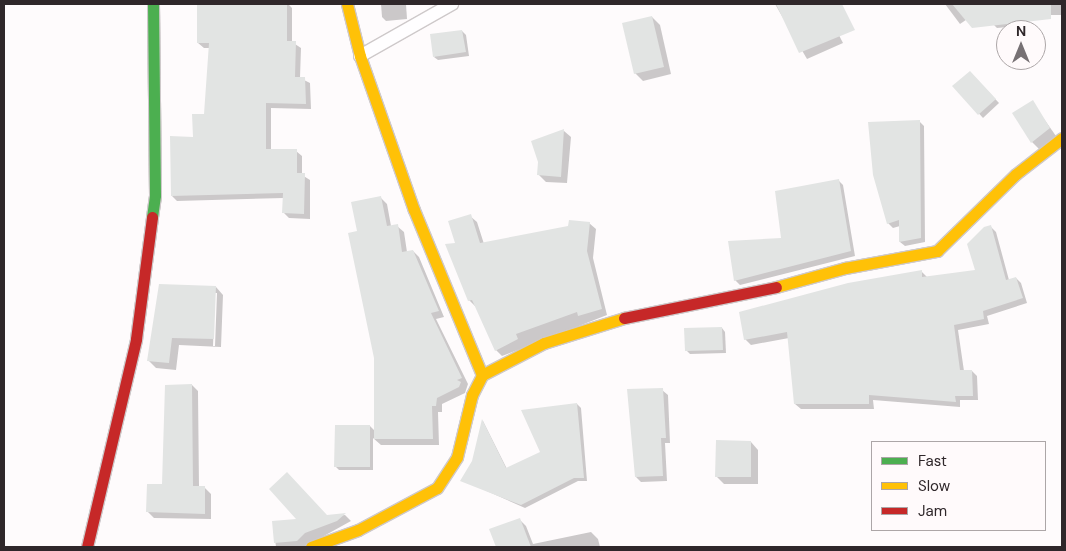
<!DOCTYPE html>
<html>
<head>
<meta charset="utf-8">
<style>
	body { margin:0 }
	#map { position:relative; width:1066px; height:551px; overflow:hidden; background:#fefbfc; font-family:"DM Sans",sans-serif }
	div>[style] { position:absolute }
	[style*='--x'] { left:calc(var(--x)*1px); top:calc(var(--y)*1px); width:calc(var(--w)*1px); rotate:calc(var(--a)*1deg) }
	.shadow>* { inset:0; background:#0003 }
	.building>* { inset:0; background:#e2e4e3 }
	.roads { filter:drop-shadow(1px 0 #cec9ca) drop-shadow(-1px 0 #cec9ca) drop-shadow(0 1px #cec9ca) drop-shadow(0 -1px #cec9ca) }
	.lane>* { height:12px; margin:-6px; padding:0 6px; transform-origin:6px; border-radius:6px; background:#fffeff }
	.fast>* { height:11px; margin:-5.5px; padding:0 5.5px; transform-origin:5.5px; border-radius:5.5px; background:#4caf50 }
	.slow>* { height:11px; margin:-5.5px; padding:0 5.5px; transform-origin:5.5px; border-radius:5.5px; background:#ffc107 }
	.jam>* { height:11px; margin:-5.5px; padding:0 5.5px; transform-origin:5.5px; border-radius:5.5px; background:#c62828 }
	span { translate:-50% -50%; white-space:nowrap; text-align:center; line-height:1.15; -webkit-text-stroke:4px #fffafb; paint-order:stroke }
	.frame { position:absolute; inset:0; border:5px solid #2f272a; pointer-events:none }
	.legend { position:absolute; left:871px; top:441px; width:175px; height:90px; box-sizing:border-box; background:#fffafb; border:1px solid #aca6a7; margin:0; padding:6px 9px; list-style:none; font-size:15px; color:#2f272a }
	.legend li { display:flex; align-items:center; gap:10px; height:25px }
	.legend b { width:25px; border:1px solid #aca6a7 }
	.north { position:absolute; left:996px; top:20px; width:50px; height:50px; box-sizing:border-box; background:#fffafb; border:1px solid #aca6a7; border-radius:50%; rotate:0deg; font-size:14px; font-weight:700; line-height:20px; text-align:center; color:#2f272a }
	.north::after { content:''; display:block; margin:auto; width:18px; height:22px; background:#777174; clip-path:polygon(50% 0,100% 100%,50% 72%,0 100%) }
</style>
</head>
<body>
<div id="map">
	<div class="shadow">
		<div style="clip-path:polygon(198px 4px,288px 4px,292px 8px,292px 42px,301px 48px,300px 78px,310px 83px,311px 109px,271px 108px,271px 151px,296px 151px,302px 156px,302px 175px,310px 180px,310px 219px,289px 218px,284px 213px,284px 198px,177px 201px,172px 196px,205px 116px,210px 48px,204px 48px,198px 43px)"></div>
		<div style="clip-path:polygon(381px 4px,406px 4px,407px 19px,386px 21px,382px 17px)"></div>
		<div style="clip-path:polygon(775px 4px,823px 4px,843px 43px,807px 59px)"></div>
		<div style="clip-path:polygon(945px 4px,968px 4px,976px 13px,960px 24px)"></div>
		<div style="clip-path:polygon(994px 4px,1062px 4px,1062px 15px,1027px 15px,1028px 25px,997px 28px,994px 25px)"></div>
		<div style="clip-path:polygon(652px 17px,660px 25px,671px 74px,643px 81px,635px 73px)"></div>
		<div style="clip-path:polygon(462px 31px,466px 35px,469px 56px,438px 60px,434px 57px)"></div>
		<div style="clip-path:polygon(970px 72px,999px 103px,983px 118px,954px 86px)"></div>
		<div style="clip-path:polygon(1032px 102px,1056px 136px,1039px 149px,1032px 142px)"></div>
		<div style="clip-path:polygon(919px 121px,924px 126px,925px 242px,905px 246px,900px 242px,900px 226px,893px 228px,888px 223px)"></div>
		<div style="clip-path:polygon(564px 131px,571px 137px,567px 183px,546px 182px,539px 175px,540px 162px,533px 142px)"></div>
		<div style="clip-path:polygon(839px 181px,843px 185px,855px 256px,740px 285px,735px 280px,783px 239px)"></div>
		<div style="clip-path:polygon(380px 197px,387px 204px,391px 226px,397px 226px,404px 232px,407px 252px,413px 251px,419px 257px,444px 317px,436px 319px,468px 384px,465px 393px,442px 404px,442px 412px,438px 412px,439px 445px,381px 445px,373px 438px,373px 470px,339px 470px,335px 466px,370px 426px,375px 431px,375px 358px,359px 232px)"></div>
		<div style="clip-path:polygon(470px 216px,477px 222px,484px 244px,589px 223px,596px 229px,593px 258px,607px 315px,502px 356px,496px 350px,476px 307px,469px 300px,457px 244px)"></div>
		<div style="clip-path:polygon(990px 226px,996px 232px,1009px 280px,1016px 278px,1021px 283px,1027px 303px,987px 316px,989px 324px,958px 330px,964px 371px,972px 371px,977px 376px,978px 400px,960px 400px,960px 407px,873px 400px,874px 409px,801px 409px,795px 404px,789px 338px,751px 345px,745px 339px,921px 271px,927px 277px,976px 271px)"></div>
		<div style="clip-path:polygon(evenodd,216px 287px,223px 295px,221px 347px,179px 345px,176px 370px,156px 368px,148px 360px,216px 287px,215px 293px,217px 293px,215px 346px,213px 346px,215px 293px)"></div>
		<div style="clip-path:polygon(722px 328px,725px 332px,726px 353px,690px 354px,686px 350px)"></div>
		<div style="clip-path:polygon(192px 385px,198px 391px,199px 487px,204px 487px,211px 494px,211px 519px,154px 518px,147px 511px,163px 486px)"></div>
		<div style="clip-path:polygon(662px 390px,668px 395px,670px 443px,665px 443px,667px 481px,641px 482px,636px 477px)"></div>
		<div style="clip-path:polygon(577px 404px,581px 408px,587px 481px,578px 481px,525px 508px,462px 480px,473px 461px,483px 421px,507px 469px,542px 453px)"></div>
		<div style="clip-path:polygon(751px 442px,758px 450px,758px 484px,724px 484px,716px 476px)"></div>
		<div style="clip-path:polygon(345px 515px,351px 521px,304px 547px,276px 547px,273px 522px)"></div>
		<div style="clip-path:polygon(519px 519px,526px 526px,533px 544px,591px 532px,598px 539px,600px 547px,497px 547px,491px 530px)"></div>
	</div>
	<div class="building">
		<div style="clip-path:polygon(197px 4px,287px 4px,287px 41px,296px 41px,295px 77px,305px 77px,306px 104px,266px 103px,266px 149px,297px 149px,297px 173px,305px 173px,304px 214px,282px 213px,283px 193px,171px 196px,170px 136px,193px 137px,192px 114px,204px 114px,209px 43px,197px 43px)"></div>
		<div style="clip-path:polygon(776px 4px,842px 4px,855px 30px,799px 53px)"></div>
		<div style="clip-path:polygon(952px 4px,1051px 4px,1051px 19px,972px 28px)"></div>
		<div style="clip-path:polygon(652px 16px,664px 67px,634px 74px,622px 23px)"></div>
		<div style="clip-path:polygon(462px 30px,466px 52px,433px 57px,430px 34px)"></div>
		<div style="clip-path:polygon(970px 71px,996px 99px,978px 115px,952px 86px)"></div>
		<div style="clip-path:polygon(1033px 100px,1050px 128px,1031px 143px,1012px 113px)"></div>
		<div style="clip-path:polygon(920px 120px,921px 238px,899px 242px,899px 220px,887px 224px,873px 175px,868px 122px)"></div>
		<div style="clip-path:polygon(564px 129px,561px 177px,537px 175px,538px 162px,531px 141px)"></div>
		<div style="clip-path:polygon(839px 179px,851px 251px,734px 281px,728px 241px,781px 238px,775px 191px)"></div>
		<div style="clip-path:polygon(381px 196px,387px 226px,398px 224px,402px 252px,413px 250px,439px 311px,431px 313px,462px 378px,457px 380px,461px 382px,459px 387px,437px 398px,436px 406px,432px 406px,433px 439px,374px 439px,374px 358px,348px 233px,357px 231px,351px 202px)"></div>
		<div style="clip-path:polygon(471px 214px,480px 243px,568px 226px,569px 220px,590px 222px,587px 251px,602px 309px,578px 316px,577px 312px,516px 334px,518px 339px,495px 351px,472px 300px,468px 301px,445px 244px,455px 243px,448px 221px)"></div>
		<div style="clip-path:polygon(991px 225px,1006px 280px,1016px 277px,1023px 298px,983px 311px,984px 319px,954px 325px,960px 370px,972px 370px,973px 396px,955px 396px,956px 402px,869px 395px,869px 404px,794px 404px,787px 332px,744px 340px,739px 312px,848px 283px,922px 270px,922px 277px,975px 270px,967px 244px,984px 227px)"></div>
		<div style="clip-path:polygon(159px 284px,216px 286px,214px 339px,172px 338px,169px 363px,147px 361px)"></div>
		<div style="clip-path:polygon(722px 327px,723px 350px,685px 351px,684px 328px)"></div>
		<div style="clip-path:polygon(192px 384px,193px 486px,205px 486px,205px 514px,146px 512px,147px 484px,162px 484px,165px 385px)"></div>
		<div style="clip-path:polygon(663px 388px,666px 438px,661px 438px,663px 476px,635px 477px,627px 389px)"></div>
		<div style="clip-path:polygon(577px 403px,584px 478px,574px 478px,521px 505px,460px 481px,472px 461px,482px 419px,506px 468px,540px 452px,521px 410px)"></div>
		<div style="clip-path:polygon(335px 425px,370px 425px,370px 467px,334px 467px)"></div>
		<div style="clip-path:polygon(716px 440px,751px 441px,751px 477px,715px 477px)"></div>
		<div style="clip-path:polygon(287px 472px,327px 515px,346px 513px,337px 521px,305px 533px,297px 541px,274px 543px,272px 521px,296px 519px,269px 489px)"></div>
		<div style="clip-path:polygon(520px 518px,531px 547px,496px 547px,489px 529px)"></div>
	</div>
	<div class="roads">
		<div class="lane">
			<div style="--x:360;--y:56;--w:106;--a:-29.5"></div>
		</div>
		<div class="fast">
			<div style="--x:152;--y:217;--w:22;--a:-82"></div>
			<div style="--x:155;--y:195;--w:191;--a:-90.6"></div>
		</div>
		<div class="slow">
			<div style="--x:347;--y:4;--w:54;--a:76"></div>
			<div style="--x:360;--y:56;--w:163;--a:70.7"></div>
			<div style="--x:414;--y:210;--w:178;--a:67.6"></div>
			<div style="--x:776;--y:287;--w:72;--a:-15.4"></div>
			<div style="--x:845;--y:268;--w:94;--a:-10.5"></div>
			<div style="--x:937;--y:251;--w:110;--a:-44.3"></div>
			<div style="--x:1016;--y:174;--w:58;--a:-38"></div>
			<div style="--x:311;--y:547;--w:50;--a:-19.9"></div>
			<div style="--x:358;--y:530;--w:89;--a:-28"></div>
			<div style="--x:437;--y:488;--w:37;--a:-57"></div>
			<div style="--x:457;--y:457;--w:64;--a:-76.4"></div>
			<div style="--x:472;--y:395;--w:22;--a:-63"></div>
			<div style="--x:482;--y:375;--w:70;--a:-27.3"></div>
			<div style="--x:544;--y:343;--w:84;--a:-17.4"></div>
		</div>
		<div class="jam">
			<div style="--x:624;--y:318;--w:155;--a:-11.5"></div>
			<div style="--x:87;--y:547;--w:214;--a:-76.7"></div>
			<div style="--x:136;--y:339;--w:123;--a:-82.5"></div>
		</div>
	</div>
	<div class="frame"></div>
	<ul class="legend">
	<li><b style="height:6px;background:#4caf50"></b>Fast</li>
	<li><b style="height:6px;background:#ffc107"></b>Slow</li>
	<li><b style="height:6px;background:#c62828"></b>Jam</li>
	</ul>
	<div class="north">N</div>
</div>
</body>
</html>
